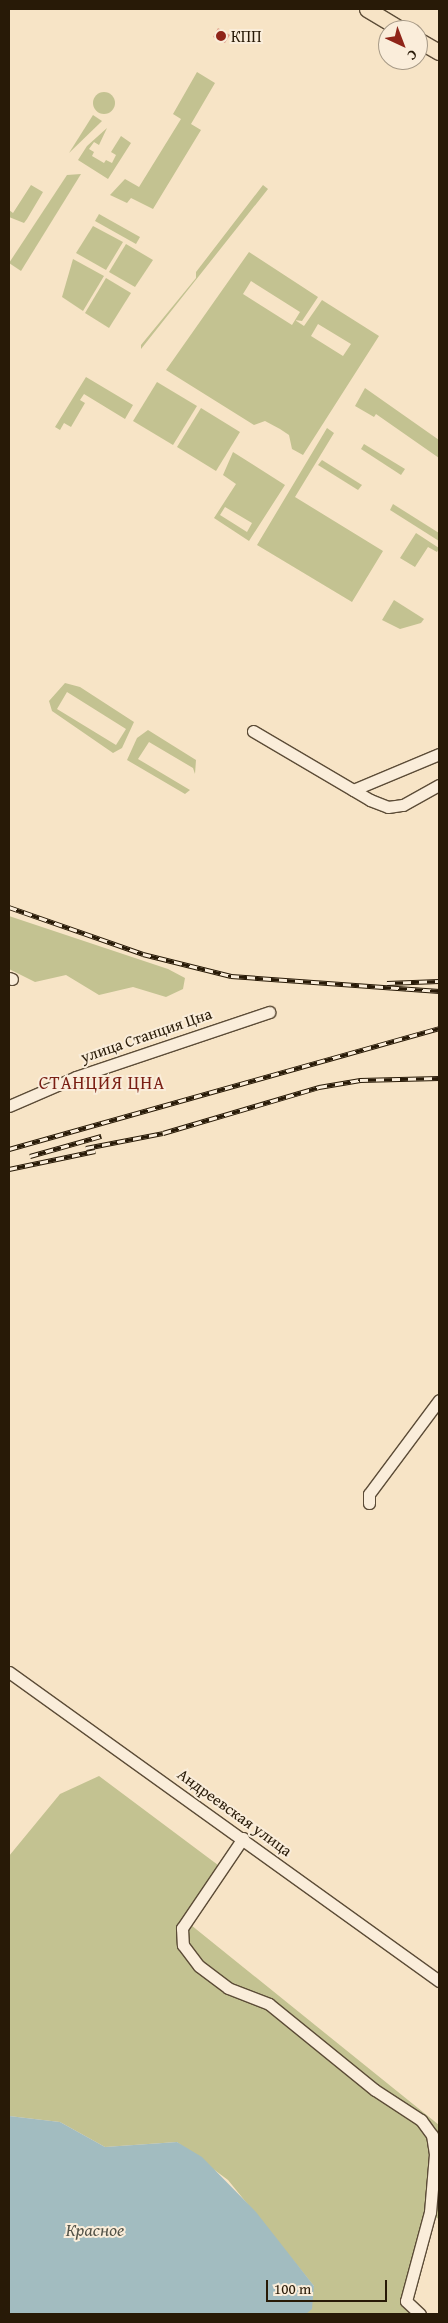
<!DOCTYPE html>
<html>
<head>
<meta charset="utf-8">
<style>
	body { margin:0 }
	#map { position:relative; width:448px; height:2323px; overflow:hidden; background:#f7e4c6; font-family:"Gentium Book Plus",serif }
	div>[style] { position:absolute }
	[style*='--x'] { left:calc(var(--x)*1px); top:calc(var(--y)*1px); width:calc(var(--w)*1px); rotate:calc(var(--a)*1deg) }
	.green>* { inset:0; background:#c3c291 }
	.round { border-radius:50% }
	.water>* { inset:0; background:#a2bcc0 }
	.building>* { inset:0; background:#dfa38e }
	.roads { filter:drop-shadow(1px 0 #5c4c37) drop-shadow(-1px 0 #5c4c37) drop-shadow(0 1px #5c4c37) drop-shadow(0 -1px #5c4c37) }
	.minor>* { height:11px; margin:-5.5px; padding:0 5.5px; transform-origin:5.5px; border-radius:5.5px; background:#faedda }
	.major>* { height:15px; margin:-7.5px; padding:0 7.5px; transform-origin:7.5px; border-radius:7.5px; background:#f7e4c6 }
	.rail>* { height:4.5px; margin-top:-2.25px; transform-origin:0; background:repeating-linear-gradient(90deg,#faedda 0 8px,#281a07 0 16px); box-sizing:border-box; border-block:1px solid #281a07 }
	.dots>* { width:14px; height:14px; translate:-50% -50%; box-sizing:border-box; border:2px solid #faedda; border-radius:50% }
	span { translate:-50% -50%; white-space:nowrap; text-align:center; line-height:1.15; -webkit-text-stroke:4px #faedda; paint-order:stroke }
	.poi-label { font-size:16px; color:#281a07 }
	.left { translate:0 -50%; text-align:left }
	.street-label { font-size:16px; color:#281a07 }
	.neighbourhood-label { font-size:18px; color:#7a1f14; letter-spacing:1px }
	.water-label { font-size:18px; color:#535348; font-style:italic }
	.frame { position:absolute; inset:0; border:10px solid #281a07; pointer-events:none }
	.north { position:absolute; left:378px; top:20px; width:50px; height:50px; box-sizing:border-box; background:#faedda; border:1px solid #a69986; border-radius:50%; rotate:137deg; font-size:14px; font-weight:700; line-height:20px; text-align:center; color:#281a07 }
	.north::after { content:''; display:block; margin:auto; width:18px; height:22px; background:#8f2418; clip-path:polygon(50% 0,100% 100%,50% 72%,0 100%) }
	.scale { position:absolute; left:266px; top:2280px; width:121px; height:22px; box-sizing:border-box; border:2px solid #281a07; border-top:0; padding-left:6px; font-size:15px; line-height:18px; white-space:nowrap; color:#281a07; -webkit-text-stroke:4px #faedda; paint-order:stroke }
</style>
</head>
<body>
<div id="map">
	<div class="green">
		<div style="clip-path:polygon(197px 72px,215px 83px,191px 124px,201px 130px,153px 209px,131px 198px,127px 203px,110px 195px,125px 179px,139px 187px,181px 119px,173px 114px)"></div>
		<div class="round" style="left:93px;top:92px;width:22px;height:22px"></div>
		<div style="clip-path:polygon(93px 115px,102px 121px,69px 153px)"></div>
		<div style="clip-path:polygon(107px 128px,99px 145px,94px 142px,89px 149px,94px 152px,92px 156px,104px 163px,106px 160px,112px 163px,116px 155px,111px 152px,121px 136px,131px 143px,108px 179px,78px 160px,87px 146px)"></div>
		<div style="clip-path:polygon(81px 174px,21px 271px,9px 263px,67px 175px)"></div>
		<div style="clip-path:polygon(31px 185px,43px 192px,27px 219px,24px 223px,9px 217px,9px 210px,13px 213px)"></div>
		<div style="clip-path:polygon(263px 185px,268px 189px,141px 349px,141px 345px,196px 278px,196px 272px)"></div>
		<div style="clip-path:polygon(99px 214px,140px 237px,136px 244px,95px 221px)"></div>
		<div style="clip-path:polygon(93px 226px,123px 242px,106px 270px,76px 253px)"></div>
		<div style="clip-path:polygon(126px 244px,153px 260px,135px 287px,109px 272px)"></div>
		<div style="clip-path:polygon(evenodd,249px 252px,318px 297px,302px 321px,295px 320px,304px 326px,322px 300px,379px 336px,303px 455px,292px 449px,289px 435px,280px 429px,265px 421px,254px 425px,166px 370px,249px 252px,251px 281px,300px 312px,292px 325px,243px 294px,251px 281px,249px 252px,318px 324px,351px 344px,343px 356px,311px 336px,318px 324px)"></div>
		<div style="clip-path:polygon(73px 259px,104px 276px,83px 311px,62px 297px)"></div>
		<div style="clip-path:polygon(106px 278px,131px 293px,109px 328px,85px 313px)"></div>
		<div style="clip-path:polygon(86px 377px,133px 405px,125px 419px,84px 394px,80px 400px,85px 403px,71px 427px,64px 423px,60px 430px,55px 427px)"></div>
		<div style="clip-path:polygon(157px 382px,197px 406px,173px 445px,133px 421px)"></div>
		<div style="clip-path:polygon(365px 388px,439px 440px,439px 458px,376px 414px,374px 417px,355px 406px)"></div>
		<div style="clip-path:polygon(201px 408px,240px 432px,216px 471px,177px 447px)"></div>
		<div style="clip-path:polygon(327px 428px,334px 433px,295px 497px,383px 551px,352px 602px,257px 545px)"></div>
		<div style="clip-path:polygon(364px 444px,405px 469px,401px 475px,361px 449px)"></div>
		<div style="clip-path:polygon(evenodd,233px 452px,285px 485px,249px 541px,214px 518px,236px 484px,223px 475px,233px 452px,225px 507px,252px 523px,247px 532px,220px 515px,225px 507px)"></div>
		<div style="clip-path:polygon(322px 460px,362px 485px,358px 490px,318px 465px)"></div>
		<div style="clip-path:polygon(393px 504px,439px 533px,439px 541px,390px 510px)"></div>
		<div style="clip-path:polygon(416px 533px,439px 548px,437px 552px,428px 547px,415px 567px,400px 558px)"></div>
		<div style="clip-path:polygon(394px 600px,424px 619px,421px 623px,400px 629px,382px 620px)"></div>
		<div style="clip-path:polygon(evenodd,65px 683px,80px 687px,134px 722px,122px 748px,113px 753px,52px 711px,49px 701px,65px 683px,67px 692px,126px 729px,116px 745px,57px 709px,67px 692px)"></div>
		<div style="clip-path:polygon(148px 730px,196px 760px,195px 774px,193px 768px,149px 742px,138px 759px,190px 790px,185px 794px,127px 760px,137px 738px)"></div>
		<div style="clip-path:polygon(9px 916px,168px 969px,185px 978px,183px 989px,166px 997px,133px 987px,99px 995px,66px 975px,35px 982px,9px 969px)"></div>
		<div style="clip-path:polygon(99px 1776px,222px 1868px,186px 1921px,439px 2125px,439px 2219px,434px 2217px,412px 2300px,428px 2314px,306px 2314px,314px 2286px,228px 2180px,177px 2142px,105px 2147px,60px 2122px,9px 2116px,9px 1856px,60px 1794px)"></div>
	</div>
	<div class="water">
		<div style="clip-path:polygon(9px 2116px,60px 2122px,105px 2147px,177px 2142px,202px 2157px,256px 2212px,314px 2286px,312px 2309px,306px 2314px,9px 2314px)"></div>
	</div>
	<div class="building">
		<div style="clip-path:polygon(218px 28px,230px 35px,225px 43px,213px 37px)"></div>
	</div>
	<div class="roads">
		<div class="minor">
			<div style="--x:253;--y:731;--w:136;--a:30.5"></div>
			<div style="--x:370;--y:800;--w:19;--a:21"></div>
			<div style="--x:388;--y:807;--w:15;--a:-8"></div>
			<div style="--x:403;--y:805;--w:41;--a:-29.1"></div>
			<div style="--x:353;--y:790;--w:93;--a:-22.7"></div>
			<div style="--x:9;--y:978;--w:3;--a:18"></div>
			<div style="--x:9;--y:1106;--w:73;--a:-23.4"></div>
			<div style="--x:76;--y:1077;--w:204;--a:-18.6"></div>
			<div style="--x:369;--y:1503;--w:9;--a:-90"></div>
			<div style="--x:369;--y:1494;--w:117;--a:-53.3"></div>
			<div style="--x:9;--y:1672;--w:530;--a:35.7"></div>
			<div style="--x:243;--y:1838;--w:109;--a:124.1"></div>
			<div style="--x:182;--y:1928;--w:17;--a:87"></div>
			<div style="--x:183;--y:1945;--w:26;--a:53"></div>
			<div style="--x:199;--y:1966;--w:36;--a:37"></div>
			<div style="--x:228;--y:1988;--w:44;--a:21.3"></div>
			<div style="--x:269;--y:2004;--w:136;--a:39.1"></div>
			<div style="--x:375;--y:2090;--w:55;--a:33.1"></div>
			<div style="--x:421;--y:2120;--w:19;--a:54"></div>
			<div style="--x:432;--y:2135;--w:19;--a:81"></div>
			<div style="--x:435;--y:2154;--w:58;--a:94.9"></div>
			<div style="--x:430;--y:2212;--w:92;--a:105.1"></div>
			<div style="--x:406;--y:2301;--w:19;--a:43"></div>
		</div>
		<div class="major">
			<div style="--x:367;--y:9;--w:41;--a:31"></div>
			<div style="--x:418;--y:40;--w:24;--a:30"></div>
		</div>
	</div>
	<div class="rail">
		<div style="--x:9;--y:907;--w:142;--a:19.3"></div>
		<div style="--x:143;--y:954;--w:91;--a:14"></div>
		<div style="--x:231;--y:976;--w:209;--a:4.1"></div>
		<div style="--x:387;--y:983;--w:52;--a:-2.2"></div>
		<div style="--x:86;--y:1148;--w:78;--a:-11"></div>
		<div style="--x:163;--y:1133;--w:163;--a:-16.4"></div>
		<div style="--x:319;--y:1087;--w:42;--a:-9.7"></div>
		<div style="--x:360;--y:1080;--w:79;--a:-1.5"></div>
		<div style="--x:9;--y:1149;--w:447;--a:-15.7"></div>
		<div style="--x:30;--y:1156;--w:74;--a:-15.7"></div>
		<div style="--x:9;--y:1169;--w:88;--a:-11.8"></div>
	</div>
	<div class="dots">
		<div style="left:221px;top:36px;background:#8f2418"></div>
	</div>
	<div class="poi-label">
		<span class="left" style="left:231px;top:36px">КПП</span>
	</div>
	<div class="street-label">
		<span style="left:146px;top:1035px;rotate:-19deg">улица Станция Цна</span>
		<span style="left:235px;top:1812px;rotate:36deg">Андреевская улица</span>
	</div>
	<div class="neighbourhood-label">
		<span style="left:102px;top:1083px">СТАНЦИЯ ЦНА</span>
	</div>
	<div class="water-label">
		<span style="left:95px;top:2230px">Красное</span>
	</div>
	<div class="frame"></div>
	<div class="north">С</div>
	<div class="scale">100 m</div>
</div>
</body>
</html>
